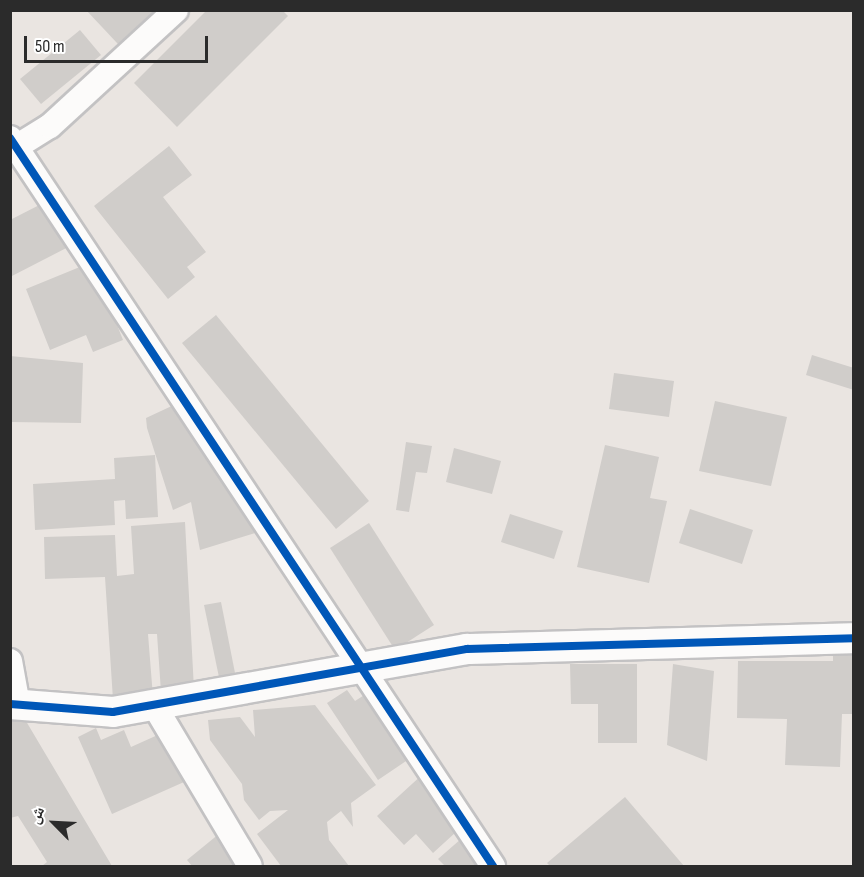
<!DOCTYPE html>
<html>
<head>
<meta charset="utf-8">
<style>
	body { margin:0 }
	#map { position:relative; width:864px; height:877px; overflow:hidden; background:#eae5e1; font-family:"Sofia Sans Condensed","Noto Naskh Arabic",sans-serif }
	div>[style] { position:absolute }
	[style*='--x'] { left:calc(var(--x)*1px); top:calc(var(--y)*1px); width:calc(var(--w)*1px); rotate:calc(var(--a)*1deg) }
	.building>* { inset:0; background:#d0cdca }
	.roads { filter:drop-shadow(2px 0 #c3c2c3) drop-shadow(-2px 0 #c3c2c3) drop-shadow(0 2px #c3c2c3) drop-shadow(0 -2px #c3c2c3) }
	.minor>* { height:24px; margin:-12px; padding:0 12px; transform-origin:12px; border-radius:12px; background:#fcfbfa }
	.tertiary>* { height:30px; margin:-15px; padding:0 15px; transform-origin:15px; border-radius:15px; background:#fcfbfa }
	.cycleway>* { height:8px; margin:-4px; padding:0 4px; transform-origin:4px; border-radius:4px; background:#0057b8 }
	span { translate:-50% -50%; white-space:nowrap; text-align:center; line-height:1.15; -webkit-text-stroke:6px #fff; paint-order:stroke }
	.frame { position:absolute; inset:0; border:12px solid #2b2b2b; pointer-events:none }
	.north { position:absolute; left:24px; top:793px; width:60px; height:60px; -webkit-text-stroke:4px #fff; paint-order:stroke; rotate:294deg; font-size:16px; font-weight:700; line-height:24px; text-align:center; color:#2b2b2b }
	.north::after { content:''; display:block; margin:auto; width:21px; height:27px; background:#2b2b2b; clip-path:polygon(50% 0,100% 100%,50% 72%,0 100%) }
	.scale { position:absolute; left:24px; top:36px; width:184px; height:27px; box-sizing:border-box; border:3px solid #2b2b2b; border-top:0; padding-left:8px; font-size:18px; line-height:21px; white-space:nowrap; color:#2b2b2b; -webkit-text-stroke:4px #fff; paint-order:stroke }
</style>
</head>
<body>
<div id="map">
	<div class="building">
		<div style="clip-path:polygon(86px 10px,181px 10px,133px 60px)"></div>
		<div style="clip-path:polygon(207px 10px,282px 10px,288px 16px,177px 127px,134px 83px)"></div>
		<div style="clip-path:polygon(80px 30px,101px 55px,41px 104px,20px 79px)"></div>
		<div style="clip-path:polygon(169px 146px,192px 175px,163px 197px,206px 252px,187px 267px,195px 277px,168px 299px,94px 206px)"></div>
		<div style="clip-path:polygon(55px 197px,78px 242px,10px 277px,10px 220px)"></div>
		<div style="clip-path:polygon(92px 262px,123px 340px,93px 352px,86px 335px,50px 350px,26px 289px)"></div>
		<div style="clip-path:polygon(216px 315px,369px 501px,336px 529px,182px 343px)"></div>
		<div style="clip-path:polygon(812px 355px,854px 368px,854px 390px,806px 375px)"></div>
		<div style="clip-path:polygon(10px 356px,83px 363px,81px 423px,10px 422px)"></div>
		<div style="clip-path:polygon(614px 373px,674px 381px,669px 417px,609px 409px)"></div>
		<div style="clip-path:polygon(715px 401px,787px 417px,771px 486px,699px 471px)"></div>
		<div style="clip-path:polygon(176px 404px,265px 530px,200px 550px,191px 502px,173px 510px,147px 428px,146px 418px)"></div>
		<div style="clip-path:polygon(406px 442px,432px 446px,427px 473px,416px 472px,409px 512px,396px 510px)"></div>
		<div style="clip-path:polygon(605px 445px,659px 457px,650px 498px,667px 501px,649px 583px,577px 567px)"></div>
		<div style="clip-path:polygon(454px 448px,501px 461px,492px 494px,446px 482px)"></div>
		<div style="clip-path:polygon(155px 455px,158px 517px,126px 519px,125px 500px,114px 501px,115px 525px,35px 530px,33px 484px,115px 479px,114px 458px)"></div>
		<div style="clip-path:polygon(690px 509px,753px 530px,742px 564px,679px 543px)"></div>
		<div style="clip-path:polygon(510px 514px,563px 531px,554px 559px,501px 542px)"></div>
		<div style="clip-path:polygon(185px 522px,194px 689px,161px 692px,157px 634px,148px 634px,153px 697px,113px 700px,105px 577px,45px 579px,44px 537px,115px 535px,117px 576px,134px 574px,131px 526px)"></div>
		<div style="clip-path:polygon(369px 523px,434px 625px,395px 650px,330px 548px)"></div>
		<div style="clip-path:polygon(221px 602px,236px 678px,220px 682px,204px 605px)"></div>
		<div style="clip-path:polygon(833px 654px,854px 654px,854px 714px,842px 714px,840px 767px,785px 765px,787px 719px,737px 718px,738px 661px,833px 661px)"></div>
		<div style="clip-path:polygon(570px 664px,637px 664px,637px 743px,598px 743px,598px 704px,571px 704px)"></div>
		<div style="clip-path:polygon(673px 664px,714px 671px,707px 761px,667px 745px)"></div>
		<div style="clip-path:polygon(347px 690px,355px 701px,369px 692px,412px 757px,378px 780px,327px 703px)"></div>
		<div style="clip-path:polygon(315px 705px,376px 785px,351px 803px,353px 827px,341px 811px,327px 822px,329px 840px,349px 866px,281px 866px,257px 834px,288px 810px,270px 811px,259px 820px,244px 800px,242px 784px,210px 740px,208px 720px,240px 717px,255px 737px,253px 710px)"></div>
		<div style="clip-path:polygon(20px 711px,112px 866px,42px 866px,47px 862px,18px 816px,10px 818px,10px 713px)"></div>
		<div style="clip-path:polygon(96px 728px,101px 740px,124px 730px,131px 747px,171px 729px,202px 774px,112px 814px,78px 737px)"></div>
		<div style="clip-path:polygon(424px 773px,467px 822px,433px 853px,416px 834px,404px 845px,377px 816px)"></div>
		<div style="clip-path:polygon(625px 797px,684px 866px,550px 866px,547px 863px)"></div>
		<div style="clip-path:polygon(225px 829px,255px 866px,192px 866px,187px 860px)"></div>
		<div style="clip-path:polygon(469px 832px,499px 866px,445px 866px,438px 859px)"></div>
	</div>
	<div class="roads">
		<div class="minor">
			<div style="--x:10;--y:138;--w:874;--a:56.44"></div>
			<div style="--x:16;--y:147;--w:40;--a:-32"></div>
			<div style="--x:50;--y:126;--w:171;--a:-42.6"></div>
			<div style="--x:10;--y:661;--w:45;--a:79.7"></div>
			<div style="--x:154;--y:705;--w:187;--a:59.2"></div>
		</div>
		<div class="tertiary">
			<div style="--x:10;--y:704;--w:103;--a:4.4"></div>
			<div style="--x:113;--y:712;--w:360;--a:-10.1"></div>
			<div style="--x:467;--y:649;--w:387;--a:-1.6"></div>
		</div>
	</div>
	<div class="cycleway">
		<div style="--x:10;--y:138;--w:874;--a:56.44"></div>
		<div style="--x:10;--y:704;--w:103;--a:4.4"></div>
		<div style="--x:113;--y:712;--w:360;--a:-10.1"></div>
		<div style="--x:467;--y:649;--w:387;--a:-1.6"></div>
	</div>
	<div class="frame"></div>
	<div class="north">ش</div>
	<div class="scale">50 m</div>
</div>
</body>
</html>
